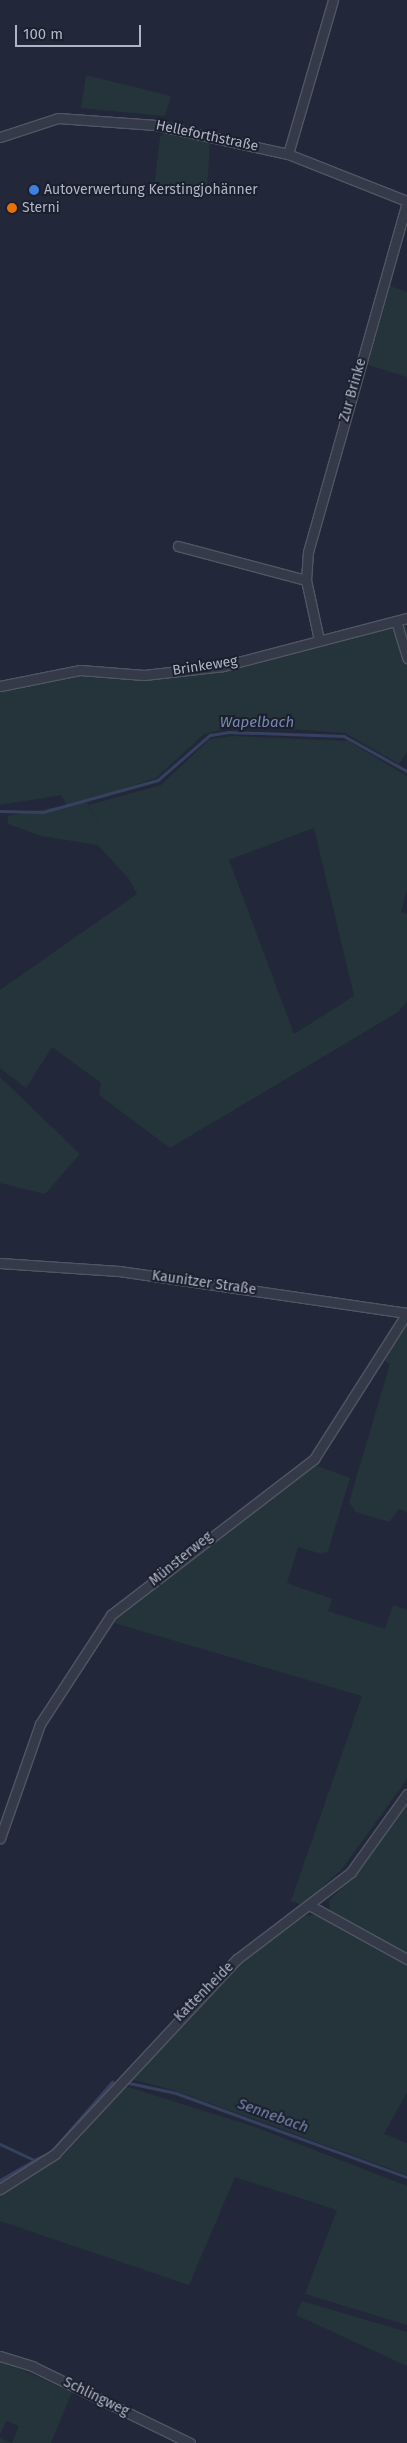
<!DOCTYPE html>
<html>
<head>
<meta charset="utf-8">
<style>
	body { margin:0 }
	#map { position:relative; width:407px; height:2443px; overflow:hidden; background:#222839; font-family:"Fira Sans",sans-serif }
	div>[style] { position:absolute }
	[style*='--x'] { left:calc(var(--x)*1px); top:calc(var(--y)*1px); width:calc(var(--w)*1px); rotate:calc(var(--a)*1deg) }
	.green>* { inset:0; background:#24343a }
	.stream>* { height:2.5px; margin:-1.25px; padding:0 1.25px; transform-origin:1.25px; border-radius:1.25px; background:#364160 }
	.roads { filter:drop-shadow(1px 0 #505564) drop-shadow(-1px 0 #505564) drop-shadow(0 1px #505564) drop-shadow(0 -1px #505564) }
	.minor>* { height:9px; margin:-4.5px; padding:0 4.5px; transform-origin:4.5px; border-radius:4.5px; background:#353a49 }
	.dots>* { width:14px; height:14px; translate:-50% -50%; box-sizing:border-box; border:2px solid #1b202e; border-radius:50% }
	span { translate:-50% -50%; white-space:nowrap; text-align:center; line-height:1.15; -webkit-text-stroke:4px #1b202e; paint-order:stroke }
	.street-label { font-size:14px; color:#b0b5c5 }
	.poi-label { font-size:14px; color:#b0b5c5 }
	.left { translate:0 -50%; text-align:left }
	.water-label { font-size:15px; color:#7887ad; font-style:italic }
	.scale { position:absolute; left:15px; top:25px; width:126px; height:22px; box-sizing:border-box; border:2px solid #b0b5c5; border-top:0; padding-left:6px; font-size:15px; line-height:18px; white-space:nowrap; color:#b0b5c5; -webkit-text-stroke:4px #1b202e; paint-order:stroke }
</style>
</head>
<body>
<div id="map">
	<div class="green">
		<div style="clip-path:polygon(86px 75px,171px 96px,165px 116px,81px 108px)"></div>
		<div style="clip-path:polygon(165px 132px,210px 140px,207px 196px,154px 189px,160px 137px)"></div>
		<div style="clip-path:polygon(390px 286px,407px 292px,407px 377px,368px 365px)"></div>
		<div style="clip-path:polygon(407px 621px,407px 752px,399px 764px,345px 733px,239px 725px,204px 734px,156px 778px,86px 801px,137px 888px,98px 845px,41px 836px,8px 824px,8px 816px,67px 805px,61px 795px,0 805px,0 691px,66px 675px,152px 680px,219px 672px)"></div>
		<div style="clip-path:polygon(evenodd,233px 736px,348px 741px,407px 776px,407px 890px,401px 912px,407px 914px,407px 1001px,398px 1012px,170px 1148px,99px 1095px,101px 1083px,52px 1047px,26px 1088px,0 1068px,0 990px,137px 894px,89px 805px,161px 785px,210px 739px,233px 736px,314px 828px,354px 996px,294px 1034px,229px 860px,314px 828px)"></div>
		<div style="clip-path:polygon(0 1077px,80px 1154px,45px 1194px,0 1183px)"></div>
		<div style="clip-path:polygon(399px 1320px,407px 1321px,407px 1512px,399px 1509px,389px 1522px,356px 1512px,349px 1502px,390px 1364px,378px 1357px)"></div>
		<div style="clip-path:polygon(315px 1465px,350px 1478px,328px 1551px,322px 1554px,298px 1547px,287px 1583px,332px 1599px,328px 1611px,385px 1629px,393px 1605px,407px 1610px,407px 1779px,342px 1869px,302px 1905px,291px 1901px,362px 1696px,111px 1622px,217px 1535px)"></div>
		<div style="clip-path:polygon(407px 1800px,407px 1955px,330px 1913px,329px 1901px,361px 1868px)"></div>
		<div style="clip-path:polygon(322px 1914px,407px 1961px,407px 2092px,384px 2134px,407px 2143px,407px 2175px,176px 2091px,131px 2079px,241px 1963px,305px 1916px)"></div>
		<div style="clip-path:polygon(125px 2086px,255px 2127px,407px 2186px,407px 2325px,305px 2294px,337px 2210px,235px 2177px,189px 2285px,0 2221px,0 2195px,63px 2156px)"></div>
		<div style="clip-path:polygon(302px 2301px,407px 2332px,407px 2366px,296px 2315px)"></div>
		<div style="clip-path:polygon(0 2360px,72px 2392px,51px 2443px,0 2443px,0 2438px,12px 2443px,19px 2426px,6px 2421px,0 2435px)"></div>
	</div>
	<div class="stream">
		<div style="--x:0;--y:811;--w:43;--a:1.3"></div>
		<div style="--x:43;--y:812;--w:119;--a:-15.5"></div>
		<div style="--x:158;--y:780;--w:69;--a:-40.9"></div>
		<div style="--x:210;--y:735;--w:19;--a:-9"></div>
		<div style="--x:229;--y:732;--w:115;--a:2"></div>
		<div style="--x:344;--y:736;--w:72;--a:29.1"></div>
		<div style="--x:129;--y:2083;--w:48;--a:12"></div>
		<div style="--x:176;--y:2093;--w:246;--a:20"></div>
		<div style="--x:0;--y:2144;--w:38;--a:25"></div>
		<div style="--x:34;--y:2160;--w:19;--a:-25"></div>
		<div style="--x:51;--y:2152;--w:93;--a:-48.9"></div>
		<div style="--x:0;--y:2180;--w:39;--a:-30"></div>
	</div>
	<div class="roads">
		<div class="minor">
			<div style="--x:0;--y:137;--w:61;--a:-18.1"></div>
			<div style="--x:58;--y:118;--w:98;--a:4.1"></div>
			<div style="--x:156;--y:125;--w:135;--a:12.4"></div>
			<div style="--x:288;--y:154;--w:128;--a:21.6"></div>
			<div style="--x:288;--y:154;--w:160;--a:-73.7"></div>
			<div style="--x:178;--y:546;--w:132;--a:14.9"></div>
			<div style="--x:396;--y:621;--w:39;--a:73"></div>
			<div style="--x:319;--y:640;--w:61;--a:-102.2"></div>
			<div style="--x:306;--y:580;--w:28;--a:-86"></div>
			<div style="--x:308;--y:552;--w:365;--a:-74.2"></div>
			<div style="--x:0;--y:686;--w:82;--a:-11.3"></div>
			<div style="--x:80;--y:670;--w:64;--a:4.5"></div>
			<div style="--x:144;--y:675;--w:80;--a:-6.5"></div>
			<div style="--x:223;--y:666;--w:190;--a:-14.6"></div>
			<div style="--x:0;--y:1263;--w:119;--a:3.8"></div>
			<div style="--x:119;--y:1271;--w:291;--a:8.3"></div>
			<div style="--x:407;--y:1313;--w:173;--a:122.5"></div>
			<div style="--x:314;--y:1459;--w:256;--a:142.5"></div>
			<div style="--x:111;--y:1615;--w:130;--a:123.1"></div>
			<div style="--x:40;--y:1724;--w:121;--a:109.3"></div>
			<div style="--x:311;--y:1906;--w:110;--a:28.9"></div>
			<div style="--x:0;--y:2189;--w:65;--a:-32.5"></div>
			<div style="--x:55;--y:2154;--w:267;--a:-47"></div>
			<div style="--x:237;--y:1959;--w:143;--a:-37.3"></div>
			<div style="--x:351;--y:1872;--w:96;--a:-54.3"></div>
			<div style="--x:0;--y:2356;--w:34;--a:17"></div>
			<div style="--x:32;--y:2366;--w:176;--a:26"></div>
		</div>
	</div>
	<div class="dots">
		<div style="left:34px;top:190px;background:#3f7fe0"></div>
		<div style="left:12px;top:208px;background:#e8710a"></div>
	</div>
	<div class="street-label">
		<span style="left:207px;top:136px;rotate:12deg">Helleforthstraße</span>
		<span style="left:353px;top:390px;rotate:-74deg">Zur Brinke</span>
		<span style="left:205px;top:666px;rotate:-9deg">Brinkeweg</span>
		<span style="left:204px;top:1283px;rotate:8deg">Kaunitzer Straße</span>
		<span style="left:181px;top:1559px;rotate:-39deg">Münsterweg</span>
		<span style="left:204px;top:1992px;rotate:-45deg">Kattenheide</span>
		<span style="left:96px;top:2397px;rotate:26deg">Schlingweg</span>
	</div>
	<div class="poi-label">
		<span class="left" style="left:44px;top:190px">Autoverwertung Kerstingjohänner</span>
		<span class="left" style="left:22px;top:208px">Sterni</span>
	</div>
	<div class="water-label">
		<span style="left:257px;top:723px">Wapelbach</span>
		<span style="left:273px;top:2116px;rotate:20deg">Sennebach</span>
	</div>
	<div class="scale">100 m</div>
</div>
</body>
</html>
